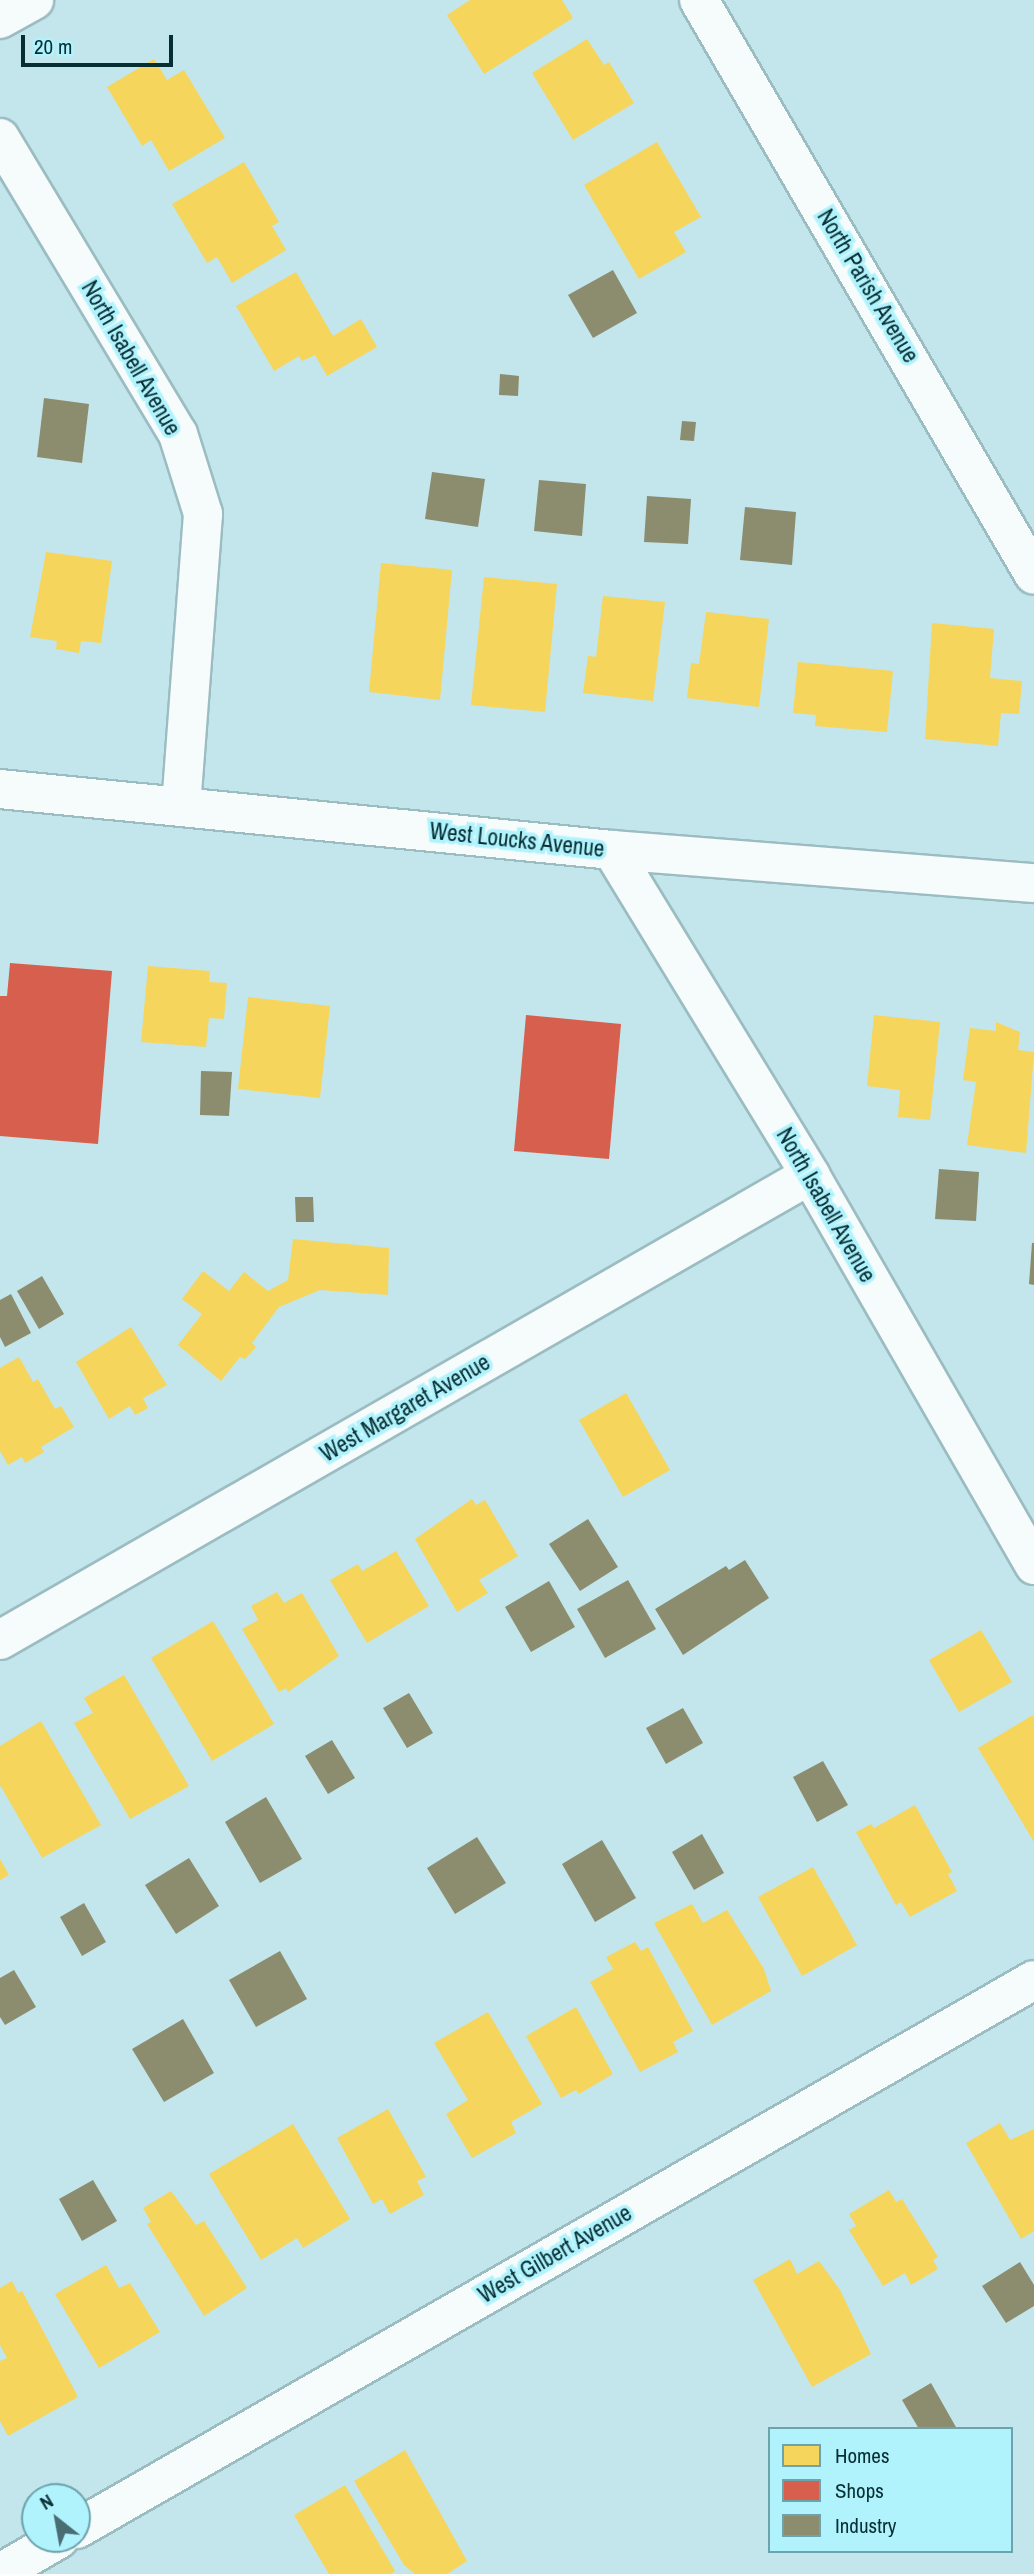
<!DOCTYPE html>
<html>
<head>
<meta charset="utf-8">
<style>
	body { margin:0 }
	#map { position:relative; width:1034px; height:2574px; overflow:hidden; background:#c2e6ec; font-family:"Archivo Narrow",sans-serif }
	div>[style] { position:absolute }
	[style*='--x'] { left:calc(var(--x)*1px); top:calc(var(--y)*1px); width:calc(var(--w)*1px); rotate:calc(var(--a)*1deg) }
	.homes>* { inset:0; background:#f6d55c }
	.shops>* { inset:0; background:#d6604d }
	.industry>* { inset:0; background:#8c8c6e }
	.roads { filter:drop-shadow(2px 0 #9bbcc1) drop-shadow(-2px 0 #9bbcc1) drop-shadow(0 2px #9bbcc1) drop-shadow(0 -2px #9bbcc1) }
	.minor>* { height:38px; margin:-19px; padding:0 19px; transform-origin:19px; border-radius:19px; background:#f6fbfc }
	.tertiary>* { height:38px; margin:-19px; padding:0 19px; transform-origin:19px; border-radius:19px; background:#f6fbfc }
	.secondary>* { height:38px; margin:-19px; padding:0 19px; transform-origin:19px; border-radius:19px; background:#f6fbfc }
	span { translate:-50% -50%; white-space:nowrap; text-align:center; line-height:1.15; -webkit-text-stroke:7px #b1f3fd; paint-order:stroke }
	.street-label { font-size:23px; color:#072e33 }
	.legend { position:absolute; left:768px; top:2427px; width:245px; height:126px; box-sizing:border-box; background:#b1f3fd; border:2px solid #6da4ac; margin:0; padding:9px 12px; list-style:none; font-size:21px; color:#072e33 }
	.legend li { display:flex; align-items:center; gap:14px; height:35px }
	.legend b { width:35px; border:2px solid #6da4ac }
	.north { position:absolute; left:21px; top:2483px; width:70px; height:70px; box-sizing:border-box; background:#b1f3fd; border:2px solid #6da4ac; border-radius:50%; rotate:329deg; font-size:19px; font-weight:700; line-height:28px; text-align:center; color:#072e33 }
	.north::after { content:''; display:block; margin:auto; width:24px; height:32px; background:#486e74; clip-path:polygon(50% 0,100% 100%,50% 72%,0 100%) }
	.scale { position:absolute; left:21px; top:35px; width:152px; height:32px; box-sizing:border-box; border:4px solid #072e33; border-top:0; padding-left:9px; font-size:21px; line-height:24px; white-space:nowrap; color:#072e33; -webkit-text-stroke:5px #b1f3fd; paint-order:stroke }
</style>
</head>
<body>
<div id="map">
	<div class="homes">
		<div style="clip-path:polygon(470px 0,562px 0,573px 18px,484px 74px,447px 15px)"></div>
		<div style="clip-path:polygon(587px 39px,604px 65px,609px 62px,634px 103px,573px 140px,532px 73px)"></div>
		<div style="clip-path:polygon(154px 59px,167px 80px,184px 70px,225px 138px,169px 171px,151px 140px,142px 146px,107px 87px)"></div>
		<div style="clip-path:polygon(657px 142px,701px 217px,674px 232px,686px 252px,639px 279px,584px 185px)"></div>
		<div style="clip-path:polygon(244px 162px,279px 222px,272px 226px,286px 250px,232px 283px,217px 257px,207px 263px,172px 204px)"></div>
		<div style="clip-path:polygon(296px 272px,333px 336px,361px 319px,377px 347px,327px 376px,315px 355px,302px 361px,299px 356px,274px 371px,236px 306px)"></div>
		<div style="clip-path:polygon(46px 552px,112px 561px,101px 643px,81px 641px,79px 653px,56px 649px,57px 641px,30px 637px)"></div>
		<div style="clip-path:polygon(381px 563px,452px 570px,440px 700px,369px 692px)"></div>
		<div style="clip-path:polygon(484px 577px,557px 584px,545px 712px,471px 705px)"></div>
		<div style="clip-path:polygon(603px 596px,665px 602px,653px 701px,583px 693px,588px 656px,596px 657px)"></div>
		<div style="clip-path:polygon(706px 612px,769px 619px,759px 707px,687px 698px,691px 663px,699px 664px)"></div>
		<div style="clip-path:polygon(932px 623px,994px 629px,990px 678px,1022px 681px,1019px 714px,1001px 713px,998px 746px,925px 739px)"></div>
		<div style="clip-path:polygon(798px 662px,893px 671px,887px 732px,815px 726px,816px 715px,793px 713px)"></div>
		<div style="clip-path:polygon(148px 966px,210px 971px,209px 982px,227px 983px,224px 1019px,209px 1018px,206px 1047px,141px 1042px)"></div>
		<div style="clip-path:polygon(248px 997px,330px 1006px,320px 1098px,238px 1089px)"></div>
		<div style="clip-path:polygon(874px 1015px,940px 1022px,930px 1120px,898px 1117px,900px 1090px,867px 1086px)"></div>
		<div style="clip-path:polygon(996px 1022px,1020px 1032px,1018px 1050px,1034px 1052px,1026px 1153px,967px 1145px,976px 1082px,963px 1080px,970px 1028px,996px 1031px)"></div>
		<div style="clip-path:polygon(293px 1239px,389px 1248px,388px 1295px,320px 1290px,279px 1307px,252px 1343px,256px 1347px,245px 1359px,240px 1357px,221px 1381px,178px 1345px,202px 1314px,182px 1299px,203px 1271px,229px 1291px,244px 1272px,268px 1291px,288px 1280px)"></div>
		<div style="clip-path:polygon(131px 1327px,167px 1385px,143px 1398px,148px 1408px,135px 1415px,130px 1406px,109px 1419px,76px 1362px)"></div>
		<div style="clip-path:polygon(19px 1357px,33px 1382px,38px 1379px,55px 1409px,61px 1406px,74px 1427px,41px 1447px,44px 1452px,25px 1463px,22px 1457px,8px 1465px,0 1451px,0 1368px)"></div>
		<div style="clip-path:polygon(626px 1393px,670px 1470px,623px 1497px,579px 1420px)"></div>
		<div style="clip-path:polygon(472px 1499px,476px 1505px,485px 1500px,518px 1556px,479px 1580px,488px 1593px,457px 1612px,415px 1539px)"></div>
		<div style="clip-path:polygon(396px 1551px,429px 1606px,367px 1643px,330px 1580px,358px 1564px,362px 1571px)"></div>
		<div style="clip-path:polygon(277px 1592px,284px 1603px,302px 1593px,339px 1656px,288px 1692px,286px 1688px,279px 1692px,242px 1629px,258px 1620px,251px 1606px)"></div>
		<div style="clip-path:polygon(213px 1621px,274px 1724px,212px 1761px,151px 1658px)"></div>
		<div style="clip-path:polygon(981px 1630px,1012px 1682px,959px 1712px,929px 1660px)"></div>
		<div style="clip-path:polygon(124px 1675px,189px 1786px,130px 1819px,74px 1723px,93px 1713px,84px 1698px)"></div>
		<div style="clip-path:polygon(1033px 1715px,1034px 1717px,1034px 1842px,978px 1748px)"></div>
		<div style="clip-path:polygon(41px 1721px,101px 1825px,42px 1858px,0 1785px,0 1746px)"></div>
		<div style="clip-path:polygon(915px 1805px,952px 1872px,948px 1874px,957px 1891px,910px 1917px,901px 1902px,896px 1905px,856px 1832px,871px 1824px,874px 1828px)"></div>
		<div style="clip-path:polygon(0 1859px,9px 1875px,0 1880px)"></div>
		<div style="clip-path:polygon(813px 1867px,857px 1945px,802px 1976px,758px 1897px)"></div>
		<div style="clip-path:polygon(692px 1904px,703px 1923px,727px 1910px,764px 1969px,771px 1991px,712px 2025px,654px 1923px)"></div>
		<div style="clip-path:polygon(635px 1942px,641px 1951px,648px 1947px,693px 2031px,673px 2042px,678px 2052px,640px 2072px,590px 1982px,613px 1969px,606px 1957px)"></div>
		<div style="clip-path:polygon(576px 2007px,613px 2074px,579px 2094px,576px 2090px,561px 2098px,526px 2036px)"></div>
		<div style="clip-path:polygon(488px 2012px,542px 2104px,511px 2122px,516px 2133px,472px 2158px,446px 2114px,468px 2100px,434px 2043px)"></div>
		<div style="clip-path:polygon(388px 2109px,426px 2177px,417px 2181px,424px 2195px,390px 2214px,382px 2199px,373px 2204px,337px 2138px)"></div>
		<div style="clip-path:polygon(1000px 2123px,1010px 2140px,1034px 2129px,1034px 2231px,1021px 2239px,966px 2143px)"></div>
		<div style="clip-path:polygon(293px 2124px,350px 2219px,303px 2248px,297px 2238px,261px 2260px,209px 2174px)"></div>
		<div style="clip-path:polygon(889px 2190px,896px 2202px,902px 2199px,938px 2257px,933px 2260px,938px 2269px,911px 2285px,905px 2273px,883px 2286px,849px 2230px,856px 2226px,849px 2214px)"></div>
		<div style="clip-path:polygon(171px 2191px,196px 2225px,204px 2221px,247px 2288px,204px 2316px,147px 2224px,151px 2222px,143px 2208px)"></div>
		<div style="clip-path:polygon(790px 2259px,797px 2274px,819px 2261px,840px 2290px,871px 2354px,812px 2387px,753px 2280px)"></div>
		<div style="clip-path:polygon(106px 2265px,119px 2288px,130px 2283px,160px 2332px,99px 2368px,55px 2294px)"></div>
		<div style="clip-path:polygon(12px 2281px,18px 2293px,22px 2291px,78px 2397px,8px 2436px,0 2421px,0 2361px,7px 2358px,0 2345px,0 2288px)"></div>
		<div style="clip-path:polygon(405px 2450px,467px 2561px,447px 2574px,415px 2574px,404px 2565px,354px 2481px)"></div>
		<div style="clip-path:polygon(345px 2485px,395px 2571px,391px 2574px,329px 2574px,294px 2515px)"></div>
	</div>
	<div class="shops">
		<div style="clip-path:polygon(10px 963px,112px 971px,98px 1144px,0 1136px,0 996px,7px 996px)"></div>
		<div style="clip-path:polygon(526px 1015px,621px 1024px,609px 1159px,514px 1151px)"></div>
	</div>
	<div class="industry">
		<div style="clip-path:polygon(613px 270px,637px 313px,593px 338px,568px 295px)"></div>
		<div style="clip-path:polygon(500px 374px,519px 376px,518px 396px,499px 395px)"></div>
		<div style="clip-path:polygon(44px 398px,89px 404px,82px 463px,37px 457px)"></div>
		<div style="clip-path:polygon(682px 421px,696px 422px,694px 441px,680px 440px)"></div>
		<div style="clip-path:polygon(432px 472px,485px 479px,478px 527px,425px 519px)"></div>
		<div style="clip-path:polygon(539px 480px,586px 484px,582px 536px,534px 531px)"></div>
		<div style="clip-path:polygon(647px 496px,691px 499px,688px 544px,644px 542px)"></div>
		<div style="clip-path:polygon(745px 507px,796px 512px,792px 565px,740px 560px)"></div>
		<div style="clip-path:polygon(201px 1071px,232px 1072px,229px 1116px,200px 1115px)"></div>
		<div style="clip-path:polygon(939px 1169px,979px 1172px,976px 1221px,935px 1219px)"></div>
		<div style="clip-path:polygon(295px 1197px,313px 1197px,314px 1222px,296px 1222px)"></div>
		<div style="clip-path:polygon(1032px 1243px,1034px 1243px,1034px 1285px,1029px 1284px)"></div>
		<div style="clip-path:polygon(42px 1276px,64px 1314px,39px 1329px,17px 1291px)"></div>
		<div style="clip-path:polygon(11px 1294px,31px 1333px,5px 1347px,0 1337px,0 1300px)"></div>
		<div style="clip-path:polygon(588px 1519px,618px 1567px,580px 1591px,549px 1544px)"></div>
		<div style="clip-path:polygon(745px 1560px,769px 1598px,683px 1655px,655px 1609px,726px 1566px,729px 1570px)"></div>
		<div style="clip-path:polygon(628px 1580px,656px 1629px,605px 1658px,577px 1609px)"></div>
		<div style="clip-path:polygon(549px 1581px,575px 1627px,531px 1652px,505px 1607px)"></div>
		<div style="clip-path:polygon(409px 1693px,433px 1733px,407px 1748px,383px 1708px)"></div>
		<div style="clip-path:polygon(683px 1708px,703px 1743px,666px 1764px,646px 1728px)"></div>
		<div style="clip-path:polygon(332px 1740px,355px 1778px,328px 1794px,305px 1756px)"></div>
		<div style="clip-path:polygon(823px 1761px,848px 1805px,817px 1822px,793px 1777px)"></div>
		<div style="clip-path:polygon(266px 1797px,302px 1859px,260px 1883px,225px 1822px)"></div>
		<div style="clip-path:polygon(702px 1834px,724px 1873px,694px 1890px,672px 1852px)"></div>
		<div style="clip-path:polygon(477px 1837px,506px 1883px,455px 1914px,427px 1868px)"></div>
		<div style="clip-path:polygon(602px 1840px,636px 1898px,595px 1922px,562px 1864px)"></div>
		<div style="clip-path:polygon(189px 1858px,219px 1906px,176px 1934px,145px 1885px)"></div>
		<div style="clip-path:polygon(84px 1903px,106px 1942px,82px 1956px,60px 1917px)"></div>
		<div style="clip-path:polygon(280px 1951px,307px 1999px,256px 2027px,229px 1980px)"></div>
		<div style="clip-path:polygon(14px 1970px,36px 2007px,5px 2025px,0 2017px,0 1978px)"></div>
		<div style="clip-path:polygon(183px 2019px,214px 2073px,164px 2102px,132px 2049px)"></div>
		<div style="clip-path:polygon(93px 2180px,117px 2221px,82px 2241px,59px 2199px)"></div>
		<div style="clip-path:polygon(1020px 2262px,1034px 2285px,1034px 2306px,1006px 2323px,982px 2286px)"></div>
		<div style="clip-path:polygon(931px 2383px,957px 2429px,919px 2429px,902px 2400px)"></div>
	</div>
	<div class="roads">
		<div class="minor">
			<div style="--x:699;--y:0;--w:665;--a:59.77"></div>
			<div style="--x:612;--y:850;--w:381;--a:58.6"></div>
			<div style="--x:810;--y:1175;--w:450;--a:60.1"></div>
			<div style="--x:0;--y:1640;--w:934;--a:-29.86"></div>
			<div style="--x:77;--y:2529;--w:1103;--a:-29.84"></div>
			<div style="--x:0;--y:2573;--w:68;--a:-30"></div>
		</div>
		<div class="tertiary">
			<div style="--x:0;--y:138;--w:345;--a:59"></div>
			<div style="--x:178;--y:434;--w:84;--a:72.6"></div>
			<div style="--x:203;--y:514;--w:293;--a:94.3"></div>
			<div style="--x:0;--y:789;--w:615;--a:5.69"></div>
			<div style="--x:612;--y:850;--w:423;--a:4.5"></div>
		</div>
		<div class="secondary">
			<div style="--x:0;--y:19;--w:39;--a:-29"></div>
		</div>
	</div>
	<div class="street-label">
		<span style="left:868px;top:286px;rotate:59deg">North Parish Avenue</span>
		<span style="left:131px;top:358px;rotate:60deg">North Isabell Avenue</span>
		<span style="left:517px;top:840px;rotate:6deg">West Loucks Avenue</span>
		<span style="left:826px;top:1205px;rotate:60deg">North Isabell Avenue</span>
		<span style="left:405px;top:1408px;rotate:-30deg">West Margaret Avenue</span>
		<span style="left:555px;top:2254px;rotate:-30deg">West Gilbert Avenue</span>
	</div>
	<ul class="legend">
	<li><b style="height:19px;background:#f6d55c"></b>Homes</li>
	<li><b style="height:19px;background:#d6604d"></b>Shops</li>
	<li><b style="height:19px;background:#8c8c6e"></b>Industry</li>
	</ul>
	<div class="north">N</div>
	<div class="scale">20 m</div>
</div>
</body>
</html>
